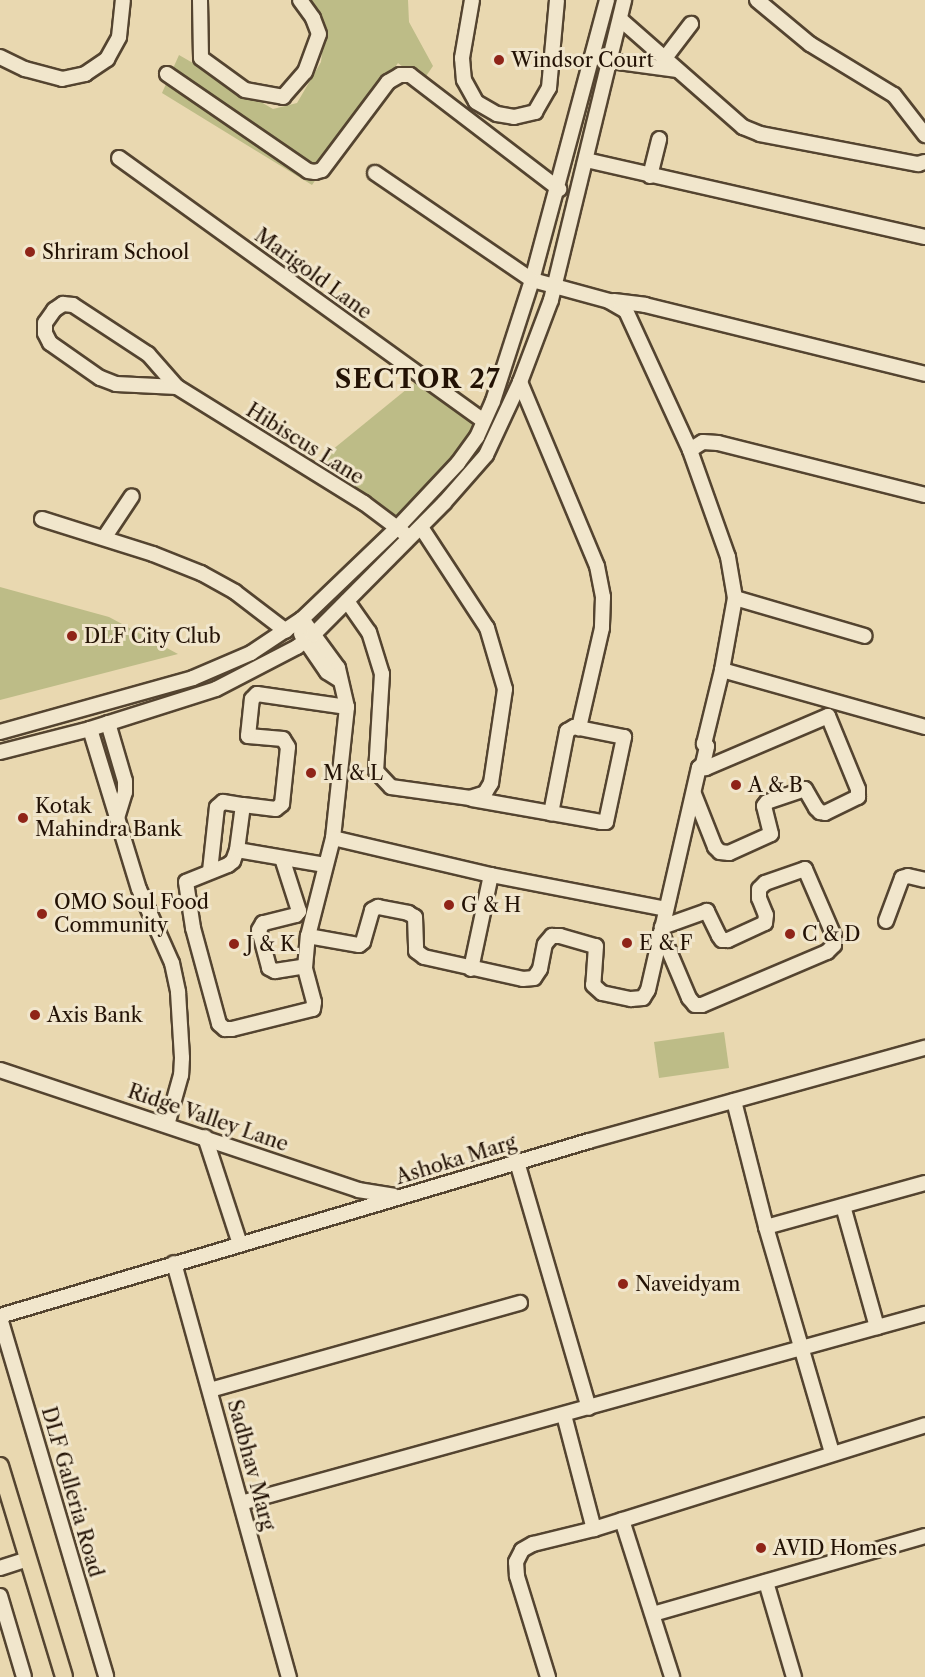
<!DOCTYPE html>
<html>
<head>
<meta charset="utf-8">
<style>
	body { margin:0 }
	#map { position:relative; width:925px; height:1677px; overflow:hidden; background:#e9d8b0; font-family:"Libre Caslon Text",serif }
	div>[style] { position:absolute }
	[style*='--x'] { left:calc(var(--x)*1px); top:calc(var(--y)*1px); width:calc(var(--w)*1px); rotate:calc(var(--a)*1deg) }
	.green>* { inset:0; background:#bdbc87 }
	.roads { filter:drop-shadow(2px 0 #544430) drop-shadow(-2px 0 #544430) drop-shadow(0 2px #544430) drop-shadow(0 -2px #544430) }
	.minor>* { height:14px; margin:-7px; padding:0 7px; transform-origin:7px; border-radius:7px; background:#f1e6cc }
	.major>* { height:16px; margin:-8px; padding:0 8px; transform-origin:8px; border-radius:8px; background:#e9d8b0 }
	.dots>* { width:16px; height:16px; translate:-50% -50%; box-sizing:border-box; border:3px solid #f1e6cc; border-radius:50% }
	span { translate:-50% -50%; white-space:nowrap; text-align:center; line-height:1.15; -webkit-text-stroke:6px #f1e6cc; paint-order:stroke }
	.poi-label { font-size:20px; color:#231205 }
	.left { translate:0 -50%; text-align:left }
	.street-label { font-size:20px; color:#231205 }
	.district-label { font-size:26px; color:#231205; font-weight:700; letter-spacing:1.5px }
</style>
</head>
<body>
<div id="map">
	<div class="green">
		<div style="clip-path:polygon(304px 0,408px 0,409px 22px,433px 66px,422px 82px,398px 63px,312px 185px,162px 93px,179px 55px,273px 109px,297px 103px,321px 62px,325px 24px)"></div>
		<div style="clip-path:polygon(418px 380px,483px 421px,398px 527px,321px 459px)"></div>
		<div style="clip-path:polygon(0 587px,109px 617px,178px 654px,0 700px)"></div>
		<div style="clip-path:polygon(724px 1032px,729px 1068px,659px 1078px,654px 1042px)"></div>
	</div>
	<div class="roads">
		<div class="minor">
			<div style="--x:200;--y:0;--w:58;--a:89"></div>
			<div style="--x:201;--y:58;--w:54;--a:36"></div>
			<div style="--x:245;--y:90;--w:39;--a:10"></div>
			<div style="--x:283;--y:97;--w:33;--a:-49"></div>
			<div style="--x:305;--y:72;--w:40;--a:-69.8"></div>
			<div style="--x:319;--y:34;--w:17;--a:-111"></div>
			<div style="--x:313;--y:18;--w:22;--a:-126"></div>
			<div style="--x:472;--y:0;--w:59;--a:99.8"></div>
			<div style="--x:462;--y:58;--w:22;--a:85"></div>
			<div style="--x:464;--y:80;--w:25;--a:61"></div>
			<div style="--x:476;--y:102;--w:24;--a:30"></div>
			<div style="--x:497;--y:114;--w:17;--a:10"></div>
			<div style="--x:514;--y:117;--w:22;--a:-13"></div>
			<div style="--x:535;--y:112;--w:28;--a:-60"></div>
			<div style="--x:549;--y:88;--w:88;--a:-84.8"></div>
			<div style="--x:757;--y:0;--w:69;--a:39.7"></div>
			<div style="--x:810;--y:44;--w:98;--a:31.3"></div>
			<div style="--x:894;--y:95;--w:51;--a:52.2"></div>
			<div style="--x:620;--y:19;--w:164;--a:41.3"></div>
			<div style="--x:743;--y:127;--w:18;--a:22"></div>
			<div style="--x:760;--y:134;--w:161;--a:10.8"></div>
			<div style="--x:918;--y:164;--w:7;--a:-16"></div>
			<div style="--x:0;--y:57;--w:28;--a:26"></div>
			<div style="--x:25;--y:69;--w:38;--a:15"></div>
			<div style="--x:62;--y:79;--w:24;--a:-12"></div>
			<div style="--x:85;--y:74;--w:27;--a:-34"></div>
			<div style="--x:107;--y:59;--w:25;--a:-61"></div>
			<div style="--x:119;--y:37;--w:37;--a:-84"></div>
			<div style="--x:665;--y:58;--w:43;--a:-52.6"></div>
			<div style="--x:611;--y:61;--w:67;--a:7.8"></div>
			<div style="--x:167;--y:74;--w:171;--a:34.5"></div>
			<div style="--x:308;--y:171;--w:7;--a:8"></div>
			<div style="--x:315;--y:172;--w:7;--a:-16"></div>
			<div style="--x:322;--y:170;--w:110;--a:-53.1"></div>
			<div style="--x:388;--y:82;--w:14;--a:-30"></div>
			<div style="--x:400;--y:75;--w:10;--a:0"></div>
			<div style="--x:410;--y:75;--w:188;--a:37.4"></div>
			<div style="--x:119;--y:158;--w:449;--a:35.8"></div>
			<div style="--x:586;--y:160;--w:348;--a:12.8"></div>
			<div style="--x:650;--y:176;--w:38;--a:-76"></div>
			<div style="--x:614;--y:301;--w:31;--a:7"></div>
			<div style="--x:645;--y:305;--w:288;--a:13.8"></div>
			<div style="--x:520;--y:382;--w:199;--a:67.3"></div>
			<div style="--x:597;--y:566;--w:32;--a:79"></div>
			<div style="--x:603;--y:597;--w:31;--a:92"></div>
			<div style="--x:602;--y:628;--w:103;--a:103"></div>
			<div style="--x:177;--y:387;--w:61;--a:-177.2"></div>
			<div style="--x:116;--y:384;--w:17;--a:-159"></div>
			<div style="--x:100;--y:378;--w:61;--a:-145"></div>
			<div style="--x:50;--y:343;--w:11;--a:-117"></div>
			<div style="--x:45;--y:333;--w:10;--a:-90"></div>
			<div style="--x:45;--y:323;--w:16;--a:-55"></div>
			<div style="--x:54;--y:310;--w:11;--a:-34"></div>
			<div style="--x:63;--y:304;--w:10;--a:6"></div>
			<div style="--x:73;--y:305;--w:90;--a:33.2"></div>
			<div style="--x:148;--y:354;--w:44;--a:48.7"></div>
			<div style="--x:177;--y:387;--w:220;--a:31.8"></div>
			<div style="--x:364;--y:503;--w:50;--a:36.9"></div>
			<div style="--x:690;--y:450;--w:15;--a:-32"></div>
			<div style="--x:703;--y:442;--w:15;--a:4"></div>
			<div style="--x:718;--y:443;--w:213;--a:14.1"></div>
			<div style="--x:42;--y:519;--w:116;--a:17.5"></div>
			<div style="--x:153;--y:554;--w:52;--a:21.6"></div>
			<div style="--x:201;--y:573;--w:39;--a:29"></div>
			<div style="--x:235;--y:592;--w:64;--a:37.4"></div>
			<div style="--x:104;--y:538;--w:50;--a:-56.3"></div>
			<div style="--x:735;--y:598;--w:135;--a:16.3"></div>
			<div style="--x:347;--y:601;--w:38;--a:55"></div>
			<div style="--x:369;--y:632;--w:44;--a:72.8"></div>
			<div style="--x:382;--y:674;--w:97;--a:93.5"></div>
			<div style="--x:376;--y:771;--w:22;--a:47"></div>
			<div style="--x:391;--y:787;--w:80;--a:7.9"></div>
			<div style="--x:470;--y:798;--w:16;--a:-18"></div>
			<div style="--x:485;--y:793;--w:12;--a:-59"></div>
			<div style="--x:491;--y:783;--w:95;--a:-81.5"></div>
			<div style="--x:505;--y:689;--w:64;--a:-106.4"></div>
			<div style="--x:487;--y:628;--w:121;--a:-123.2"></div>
			<div style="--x:302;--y:619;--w:61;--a:53.7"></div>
			<div style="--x:338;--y:668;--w:40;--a:77"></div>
			<div style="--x:347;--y:707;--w:132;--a:96.1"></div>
			<div style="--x:333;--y:838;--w:162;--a:13.2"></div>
			<div style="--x:491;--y:875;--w:178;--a:11"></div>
			<div style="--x:301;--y:634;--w:46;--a:55.6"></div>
			<div style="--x:327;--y:672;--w:15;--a:32"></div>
			<div style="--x:722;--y:670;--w:211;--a:15.7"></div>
			<div style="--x:108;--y:723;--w:60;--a:73.7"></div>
			<div style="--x:125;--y:781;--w:11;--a:90"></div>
			<div style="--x:125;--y:792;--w:28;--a:107"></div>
			<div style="--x:90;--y:729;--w:167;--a:73"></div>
			<div style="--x:139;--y:889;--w:81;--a:66"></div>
			<div style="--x:172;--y:963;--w:30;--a:78"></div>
			<div style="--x:178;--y:992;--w:66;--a:86.5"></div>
			<div style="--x:182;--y:1058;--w:17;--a:93"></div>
			<div style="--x:181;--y:1075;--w:52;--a:105.6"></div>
			<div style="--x:0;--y:732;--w:200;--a:-15.6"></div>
			<div style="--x:193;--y:678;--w:63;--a:-23.3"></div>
			<div style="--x:251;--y:653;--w:61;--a:-33.7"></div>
			<div style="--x:302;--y:619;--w:133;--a:-43.8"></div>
			<div style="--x:398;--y:527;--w:88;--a:-46.8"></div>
			<div style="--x:458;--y:463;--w:32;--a:-54"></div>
			<div style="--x:477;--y:437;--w:39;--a:-66"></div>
			<div style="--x:493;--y:401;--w:127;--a:-72.1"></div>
			<div style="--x:532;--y:280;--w:290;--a:-75"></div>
			<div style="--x:0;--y:752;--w:93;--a:-14.3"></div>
			<div style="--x:90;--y:729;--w:132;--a:-17.6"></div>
			<div style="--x:216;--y:689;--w:91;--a:-27.4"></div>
			<div style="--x:297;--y:647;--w:20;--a:-37"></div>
			<div style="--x:313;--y:635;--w:186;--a:-45.2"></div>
			<div style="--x:444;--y:503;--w:64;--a:-48.8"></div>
			<div style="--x:486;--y:455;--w:81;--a:-65"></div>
			<div style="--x:520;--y:382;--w:88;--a:-69.3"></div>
			<div style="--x:551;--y:300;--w:309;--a:-76.3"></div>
			<div style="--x:694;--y:794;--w:57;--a:68.4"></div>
			<div style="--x:715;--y:847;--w:7;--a:45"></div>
			<div style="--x:720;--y:852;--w:9;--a:6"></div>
			<div style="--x:729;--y:853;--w:46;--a:-24.3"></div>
			<div style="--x:771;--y:834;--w:29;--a:-104"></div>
			<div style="--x:764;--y:806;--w:5;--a:-53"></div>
			<div style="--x:767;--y:802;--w:40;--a:-18.9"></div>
			<div style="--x:805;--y:789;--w:22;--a:60"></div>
			<div style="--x:816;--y:808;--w:6;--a:45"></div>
			<div style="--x:820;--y:812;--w:5;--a:11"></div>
			<div style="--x:825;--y:813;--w:37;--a:-26"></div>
			<div style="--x:858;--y:797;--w:8;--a:-90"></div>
			<div style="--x:858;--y:789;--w:79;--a:-112.3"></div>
			<div style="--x:828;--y:716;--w:133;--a:156.9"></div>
			<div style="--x:706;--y:768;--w:7;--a:180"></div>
			<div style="--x:472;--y:799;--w:131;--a:10.1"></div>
			<div style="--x:601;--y:822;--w:5;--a:0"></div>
			<div style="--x:606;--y:822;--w:87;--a:-78"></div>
			<div style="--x:624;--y:737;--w:51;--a:-168.7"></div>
			<div style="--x:574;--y:727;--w:8;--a:150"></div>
			<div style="--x:567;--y:731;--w:84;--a:101"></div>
			<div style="--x:333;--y:838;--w:101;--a:104.3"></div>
			<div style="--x:308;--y:936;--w:52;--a:10"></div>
			<div style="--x:359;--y:945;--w:5;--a:-37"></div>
			<div style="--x:363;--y:942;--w:33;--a:-74"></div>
			<div style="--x:372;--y:910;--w:7;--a:-27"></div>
			<div style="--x:378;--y:907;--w:31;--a:11"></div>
			<div style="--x:408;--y:913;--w:8;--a:30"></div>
			<div style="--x:415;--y:917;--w:34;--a:88"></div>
			<div style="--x:416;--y:951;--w:10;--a:37"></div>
			<div style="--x:424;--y:957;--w:101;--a:12.5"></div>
			<div style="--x:523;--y:979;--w:11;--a:-5"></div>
			<div style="--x:534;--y:978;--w:11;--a:-56"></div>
			<div style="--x:540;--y:969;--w:25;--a:-79"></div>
			<div style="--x:545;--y:944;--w:11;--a:-49"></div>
			<div style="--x:552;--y:936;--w:8;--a:0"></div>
			<div style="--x:560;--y:936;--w:37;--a:16"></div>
			<div style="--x:596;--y:946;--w:39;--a:94"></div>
			<div style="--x:593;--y:985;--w:12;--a:42"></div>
			<div style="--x:602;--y:993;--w:30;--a:12"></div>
			<div style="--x:631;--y:999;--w:12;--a:-5"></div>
			<div style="--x:643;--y:998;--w:9;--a:-58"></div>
			<div style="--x:648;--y:990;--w:228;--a:-77.1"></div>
			<div style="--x:699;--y:768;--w:6;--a:-45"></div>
			<div style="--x:703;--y:764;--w:18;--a:-77"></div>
			<div style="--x:707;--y:746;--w:4;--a:-146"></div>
			<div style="--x:704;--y:744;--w:76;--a:-76.3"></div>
			<div style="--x:722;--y:670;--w:73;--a:-79.8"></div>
			<div style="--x:735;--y:598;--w:42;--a:-99.7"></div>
			<div style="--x:728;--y:557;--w:114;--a:-109.6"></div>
			<div style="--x:690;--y:450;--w:153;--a:-114.7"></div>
			<div style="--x:626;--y:311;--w:20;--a:-150"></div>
			<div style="--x:609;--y:301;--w:80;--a:-164.7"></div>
			<div style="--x:532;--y:280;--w:190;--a:-145.7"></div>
			<div style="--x:237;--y:850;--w:12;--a:110"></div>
			<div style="--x:233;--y:861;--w:6;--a:141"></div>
			<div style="--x:228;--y:865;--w:45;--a:158"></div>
			<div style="--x:186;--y:882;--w:47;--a:81.3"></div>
			<div style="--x:193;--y:928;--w:99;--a:74.8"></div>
			<div style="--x:219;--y:1024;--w:8;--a:40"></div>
			<div style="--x:225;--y:1029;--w:7;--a:0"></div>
			<div style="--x:232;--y:1029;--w:83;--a:-13.9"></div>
			<div style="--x:313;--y:1009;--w:7;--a:-82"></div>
			<div style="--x:314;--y:1002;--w:35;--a:-105"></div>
			<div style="--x:305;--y:968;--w:32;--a:-85"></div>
			<div style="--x:282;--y:858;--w:56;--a:72.2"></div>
			<div style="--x:299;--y:911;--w:5;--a:127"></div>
			<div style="--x:296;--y:915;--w:34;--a:166"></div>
			<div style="--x:263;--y:923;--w:8;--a:120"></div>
			<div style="--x:259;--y:930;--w:39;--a:75"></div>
			<div style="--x:269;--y:968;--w:7;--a:27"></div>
			<div style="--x:275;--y:971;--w:30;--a:-9"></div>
			<div style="--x:325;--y:865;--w:89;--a:-170.3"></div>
			<div style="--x:237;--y:850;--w:45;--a:-82.4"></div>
			<div style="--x:243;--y:805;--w:33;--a:7"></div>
			<div style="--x:276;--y:809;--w:8;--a:-40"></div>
			<div style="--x:282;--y:804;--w:57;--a:-84"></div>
			<div style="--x:288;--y:747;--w:9;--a:-122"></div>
			<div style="--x:283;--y:739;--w:35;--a:-175"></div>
			<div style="--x:248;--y:736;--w:37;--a:-84"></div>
			<div style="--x:252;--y:699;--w:7;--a:-45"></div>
			<div style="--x:257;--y:694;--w:91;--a:8.2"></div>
			<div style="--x:210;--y:871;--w:64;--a:-83.8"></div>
			<div style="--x:217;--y:807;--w:8;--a:-40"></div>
			<div style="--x:223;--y:802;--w:20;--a:9"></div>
			<div style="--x:886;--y:921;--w:46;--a:-69.6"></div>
			<div style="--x:902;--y:878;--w:6;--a:-18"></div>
			<div style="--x:908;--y:876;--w:17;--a:13"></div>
			<div style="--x:661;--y:932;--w:72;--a:67"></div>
			<div style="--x:689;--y:998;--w:9;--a:49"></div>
			<div style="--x:695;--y:1005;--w:7;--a:0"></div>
			<div style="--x:702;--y:1005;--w:136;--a:-23"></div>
			<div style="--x:827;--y:952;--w:10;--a:-45"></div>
			<div style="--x:834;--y:945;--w:9;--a:-90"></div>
			<div style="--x:834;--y:936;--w:73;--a:-113.4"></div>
			<div style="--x:805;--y:869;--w:42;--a:160.7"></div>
			<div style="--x:765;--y:883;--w:8;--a:135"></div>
			<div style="--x:759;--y:889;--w:9;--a:90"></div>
			<div style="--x:759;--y:898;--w:18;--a:68"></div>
			<div style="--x:766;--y:915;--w:8;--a:97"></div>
			<div style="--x:765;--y:923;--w:41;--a:155.3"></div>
			<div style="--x:728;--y:940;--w:6;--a:180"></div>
			<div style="--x:722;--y:940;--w:5;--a:-127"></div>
			<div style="--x:719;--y:936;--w:28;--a:-116"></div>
			<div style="--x:707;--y:911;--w:48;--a:160.4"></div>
			<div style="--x:471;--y:969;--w:96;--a:-78"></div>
			<div style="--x:0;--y:1070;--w:378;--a:18.5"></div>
			<div style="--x:358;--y:1190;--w:36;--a:9"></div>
			<div style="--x:734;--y:1101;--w:130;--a:75.7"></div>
			<div style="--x:766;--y:1227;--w:235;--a:73.7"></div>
			<div style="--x:205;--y:1137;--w:113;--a:71.9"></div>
			<div style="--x:517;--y:1162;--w:256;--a:73.7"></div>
			<div style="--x:843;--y:1206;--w:126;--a:74.3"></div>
			<div style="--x:766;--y:1227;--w:165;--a:-15.5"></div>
			<div style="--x:174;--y:1263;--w:430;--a:74.5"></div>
			<div style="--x:0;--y:1316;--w:614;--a:-16.55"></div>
			<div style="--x:589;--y:1141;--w:349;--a:-15.5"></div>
			<div style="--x:0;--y:1318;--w:374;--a:73.5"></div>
			<div style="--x:210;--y:1390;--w:322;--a:-15.7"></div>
			<div style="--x:564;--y:1415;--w:118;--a:75.3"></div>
			<div style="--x:241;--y:1503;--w:710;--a:-15.45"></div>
			<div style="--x:622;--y:1520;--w:165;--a:72.3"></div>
			<div style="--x:0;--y:1568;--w:29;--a:-18"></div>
			<div style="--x:766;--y:1582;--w:99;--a:73.6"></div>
			<div style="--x:0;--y:1596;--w:84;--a:73.5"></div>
			<div style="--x:653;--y:1614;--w:283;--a:-16"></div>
			<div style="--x:548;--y:1677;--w:106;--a:-107.1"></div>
			<div style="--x:517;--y:1576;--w:14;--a:-94"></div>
			<div style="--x:516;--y:1562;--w:13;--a:-63"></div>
			<div style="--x:522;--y:1550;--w:13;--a:-29"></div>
			<div style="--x:533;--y:1544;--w:63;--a:-13.8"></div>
			<div style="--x:594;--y:1529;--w:347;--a:-17.4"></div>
		</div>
		<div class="major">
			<div style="--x:0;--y:1466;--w:220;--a:73.1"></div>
		</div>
	</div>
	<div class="dots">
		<div style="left:499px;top:60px;background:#8f2418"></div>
		<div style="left:30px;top:252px;background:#8f2418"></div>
		<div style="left:72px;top:636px;background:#8f2418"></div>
		<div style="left:311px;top:773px;background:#8f2418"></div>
		<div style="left:736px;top:785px;background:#8f2418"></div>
		<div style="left:23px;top:818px;background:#8f2418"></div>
		<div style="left:449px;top:905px;background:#8f2418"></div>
		<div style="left:42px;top:914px;background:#8f2418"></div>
		<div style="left:790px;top:934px;background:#8f2418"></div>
		<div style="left:627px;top:943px;background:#8f2418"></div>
		<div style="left:234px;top:944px;background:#8f2418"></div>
		<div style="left:35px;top:1015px;background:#8f2418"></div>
		<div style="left:623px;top:1284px;background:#8f2418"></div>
		<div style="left:761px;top:1548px;background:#8f2418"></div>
	</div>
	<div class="poi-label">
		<span class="left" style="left:511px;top:60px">Windsor Court</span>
		<span class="left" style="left:42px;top:252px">Shriram School</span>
		<span class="left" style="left:84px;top:636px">DLF City Club</span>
		<span class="left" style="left:323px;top:773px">M &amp; L</span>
		<span class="left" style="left:748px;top:785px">A &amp; B</span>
		<span class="left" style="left:35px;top:818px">Kotak<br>Mahindra Bank</span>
		<span class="left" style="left:54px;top:914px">OMO Soul Food<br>Community</span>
		<span class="left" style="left:461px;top:905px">G &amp; H</span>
		<span class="left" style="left:802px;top:934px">C &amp; D</span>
		<span class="left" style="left:639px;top:943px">E &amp; F</span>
		<span class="left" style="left:246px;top:944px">J &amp; K</span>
		<span class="left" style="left:47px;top:1015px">Axis Bank</span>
		<span class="left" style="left:635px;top:1284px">Naveidyam</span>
		<span class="left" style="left:773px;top:1548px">AVID Homes</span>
	</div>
	<div class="street-label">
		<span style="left:313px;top:274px;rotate:36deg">Marigold Lane</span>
		<span style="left:305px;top:444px;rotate:32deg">Hibiscus Lane</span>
		<span style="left:208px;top:1118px;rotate:19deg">Ridge Valley Lane</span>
		<span style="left:456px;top:1160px;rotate:-17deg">Ashoka Marg</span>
		<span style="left:251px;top:1465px;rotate:75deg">Sadbhav Marg</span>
		<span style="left:72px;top:1492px;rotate:74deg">DLF Galleria Road</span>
	</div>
	<div class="district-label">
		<span style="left:418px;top:380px">SECTOR 27</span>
	</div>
</div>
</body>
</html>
